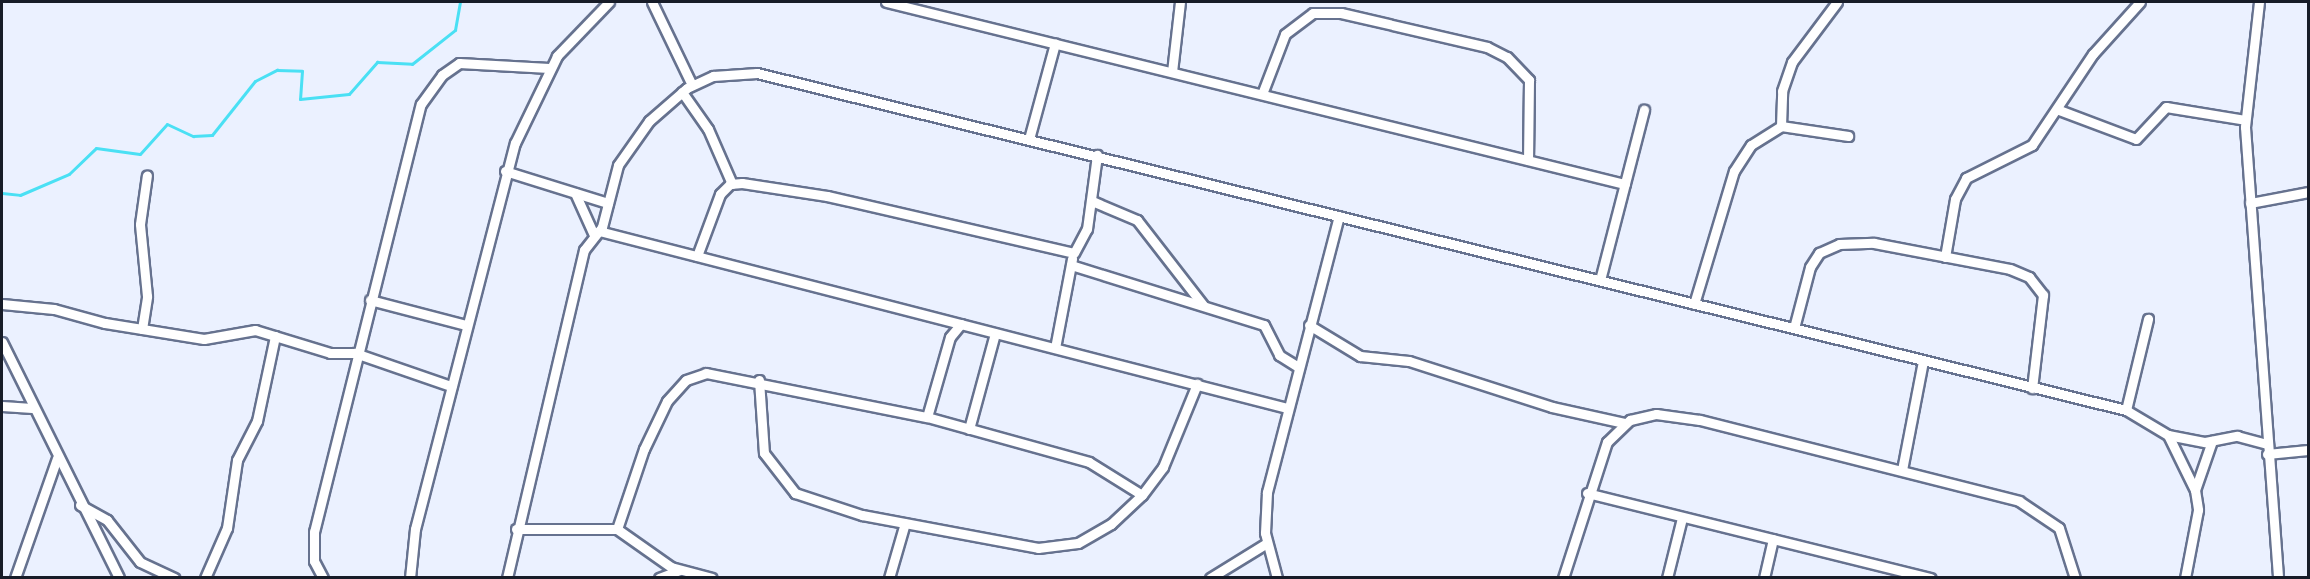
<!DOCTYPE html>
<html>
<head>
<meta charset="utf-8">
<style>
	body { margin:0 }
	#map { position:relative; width:2310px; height:579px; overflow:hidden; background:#ebf1ff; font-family:"PT Serif",serif }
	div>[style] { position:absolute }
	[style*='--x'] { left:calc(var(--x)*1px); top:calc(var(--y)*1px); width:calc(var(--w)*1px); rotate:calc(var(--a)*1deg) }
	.stream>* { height:3px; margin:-1.5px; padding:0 1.5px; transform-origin:1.5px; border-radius:1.5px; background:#4ae0f4 }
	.roads { filter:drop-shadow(2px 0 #66728f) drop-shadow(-2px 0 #66728f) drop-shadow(0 2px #66728f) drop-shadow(0 -2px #66728f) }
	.street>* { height:9px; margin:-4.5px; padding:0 4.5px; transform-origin:4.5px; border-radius:4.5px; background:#fff }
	span { translate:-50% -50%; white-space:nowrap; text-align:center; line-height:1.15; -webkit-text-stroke:4.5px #ebf1ff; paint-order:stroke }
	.frame { position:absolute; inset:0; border:3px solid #171c28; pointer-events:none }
</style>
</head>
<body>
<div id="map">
	<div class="stream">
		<div style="--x:2;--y:193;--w:18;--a:6"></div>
		<div style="--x:20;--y:195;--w:53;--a:-23.2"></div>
		<div style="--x:69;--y:174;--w:37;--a:-44"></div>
		<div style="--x:96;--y:148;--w:44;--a:7.8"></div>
		<div style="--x:140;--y:154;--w:40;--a:-48"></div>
		<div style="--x:167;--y:124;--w:29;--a:25"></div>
		<div style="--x:193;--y:136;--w:19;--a:-3"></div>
		<div style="--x:212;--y:135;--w:69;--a:-51.5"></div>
		<div style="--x:255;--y:81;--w:25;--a:-27"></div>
		<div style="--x:277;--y:70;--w:25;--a:2"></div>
		<div style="--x:302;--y:71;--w:28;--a:94"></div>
		<div style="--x:300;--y:99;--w:49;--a:-5.8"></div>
		<div style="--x:349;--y:94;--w:43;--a:-48.8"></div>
		<div style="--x:377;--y:62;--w:35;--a:3"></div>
		<div style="--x:412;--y:64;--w:55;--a:-38.3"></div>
		<div style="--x:455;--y:30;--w:28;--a:-80"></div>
	</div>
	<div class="roads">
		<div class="street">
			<div style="--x:652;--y:2;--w:92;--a:64.3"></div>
			<div style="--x:886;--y:2;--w:761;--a:13.84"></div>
			<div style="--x:2259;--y:2;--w:126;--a:96.4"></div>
			<div style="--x:2245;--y:127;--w:452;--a:85.8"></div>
			<div style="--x:1172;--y:72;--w:70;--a:-83.5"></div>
			<div style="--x:682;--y:92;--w:45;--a:54.9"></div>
			<div style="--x:708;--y:129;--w:60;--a:66.4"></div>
			<div style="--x:1262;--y:94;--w:64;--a:-69"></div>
			<div style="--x:1285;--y:34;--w:35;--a:-37"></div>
			<div style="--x:1313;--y:13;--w:28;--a:0"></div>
			<div style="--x:1341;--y:13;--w:150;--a:13.1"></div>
			<div style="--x:1487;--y:47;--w:22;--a:27"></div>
			<div style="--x:1507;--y:57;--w:32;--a:46"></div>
			<div style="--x:1529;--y:80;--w:80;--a:90.7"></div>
			<div style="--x:2059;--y:110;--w:82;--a:20.6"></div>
			<div style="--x:2136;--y:139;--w:44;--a:-46.8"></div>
			<div style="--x:2166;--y:107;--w:80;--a:9.3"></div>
			<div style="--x:1781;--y:126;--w:35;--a:-88"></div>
			<div style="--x:1782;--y:91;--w:31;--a:-71"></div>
			<div style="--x:1792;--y:62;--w:75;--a:-53.1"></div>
			<div style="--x:1029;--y:139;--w:99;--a:-74.8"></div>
			<div style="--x:505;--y:171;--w:108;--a:17.3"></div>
			<div style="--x:575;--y:193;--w:46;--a:65.7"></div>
			<div style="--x:1092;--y:201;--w:49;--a:22.9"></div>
			<div style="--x:1137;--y:220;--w:108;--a:52.2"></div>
			<div style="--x:2250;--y:203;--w:59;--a:-10.7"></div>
			<div style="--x:599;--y:231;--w:710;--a:14.43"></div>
			<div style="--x:697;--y:256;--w:66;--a:-69.6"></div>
			<div style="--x:720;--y:194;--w:14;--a:-45"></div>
			<div style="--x:730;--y:184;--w:12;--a:-5"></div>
			<div style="--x:742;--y:183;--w:86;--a:8.7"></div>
			<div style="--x:827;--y:196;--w:253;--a:13"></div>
			<div style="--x:1074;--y:253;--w:27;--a:-62"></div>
			<div style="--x:1087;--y:229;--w:75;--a:-82.3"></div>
			<div style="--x:1945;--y:257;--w:59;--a:-80.2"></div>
			<div style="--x:1955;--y:199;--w:24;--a:-62"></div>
			<div style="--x:1966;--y:178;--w:74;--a:-26.6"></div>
			<div style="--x:2032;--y:145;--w:110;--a:-56.2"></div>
			<div style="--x:2093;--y:54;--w:70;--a:-47.9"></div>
			<div style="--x:1071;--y:265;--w:202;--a:17.3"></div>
			<div style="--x:1264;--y:325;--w:34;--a:63"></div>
			<div style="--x:1279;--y:355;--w:22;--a:32"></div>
			<div style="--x:1600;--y:280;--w:176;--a:-75.5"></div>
			<div style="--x:370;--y:300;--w:99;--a:14.6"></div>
			<div style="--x:2;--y:304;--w:52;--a:5.5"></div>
			<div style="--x:54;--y:309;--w:53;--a:15.4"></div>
			<div style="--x:105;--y:323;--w:100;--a:9.2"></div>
			<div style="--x:204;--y:339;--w:52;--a:-10"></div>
			<div style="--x:255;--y:330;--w:78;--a:17"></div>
			<div style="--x:330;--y:353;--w:25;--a:0"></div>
			<div style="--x:355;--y:353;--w:102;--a:19"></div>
			<div style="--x:1694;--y:304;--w:139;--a:-73.3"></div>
			<div style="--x:1734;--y:171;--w:31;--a:-57"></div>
			<div style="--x:1751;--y:145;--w:36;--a:-32"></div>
			<div style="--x:1781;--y:126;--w:68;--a:8.5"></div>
			<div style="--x:1309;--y:325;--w:60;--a:31.3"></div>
			<div style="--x:1360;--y:356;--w:49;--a:5.8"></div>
			<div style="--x:1409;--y:361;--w:150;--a:17.8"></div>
			<div style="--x:1552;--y:407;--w:74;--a:12.5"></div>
			<div style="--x:1794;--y:328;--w:63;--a:-75.3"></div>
			<div style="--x:1810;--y:267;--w:17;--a:-57"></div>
			<div style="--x:1819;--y:253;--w:22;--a:-24"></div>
			<div style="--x:1839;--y:244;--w:35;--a:-2"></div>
			<div style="--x:1874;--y:243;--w:138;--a:10.8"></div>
			<div style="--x:2010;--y:269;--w:21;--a:23"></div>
			<div style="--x:2029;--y:277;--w:23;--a:52"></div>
			<div style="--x:2043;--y:295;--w:94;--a:96.7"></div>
			<div style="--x:142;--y:329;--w:33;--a:-81"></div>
			<div style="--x:147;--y:296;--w:72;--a:-95.6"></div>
			<div style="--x:140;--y:224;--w:49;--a:-81.9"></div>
			<div style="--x:2;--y:342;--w:263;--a:63.6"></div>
			<div style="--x:1055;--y:348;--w:91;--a:-79.2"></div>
			<div style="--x:759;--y:380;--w:73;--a:86.1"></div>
			<div style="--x:764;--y:453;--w:51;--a:52.2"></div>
			<div style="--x:795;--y:493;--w:71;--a:18.2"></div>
			<div style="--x:862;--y:515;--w:179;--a:10.6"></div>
			<div style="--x:1038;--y:548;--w:40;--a:-7.1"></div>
			<div style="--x:1078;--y:543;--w:38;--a:-30"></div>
			<div style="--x:1111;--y:524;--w:42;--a:-43.1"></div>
			<div style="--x:1142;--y:495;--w:35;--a:-53"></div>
			<div style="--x:1163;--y:467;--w:90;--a:-67.7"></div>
			<div style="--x:2;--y:406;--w:30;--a:4"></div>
			<div style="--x:2126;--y:410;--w:94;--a:-76.4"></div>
			<div style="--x:927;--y:417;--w:83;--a:-74"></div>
			<div style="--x:950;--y:337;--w:17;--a:-50"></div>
			<div style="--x:969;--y:429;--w:99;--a:-74.8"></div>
			<div style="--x:2168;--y:435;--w:38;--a:11"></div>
			<div style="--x:2205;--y:442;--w:33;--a:-11"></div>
			<div style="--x:2237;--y:436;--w:31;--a:15"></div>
			<div style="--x:2267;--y:454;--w:41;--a:-5.6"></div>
			<div style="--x:1902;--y:470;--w:111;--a:-79.1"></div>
			<div style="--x:2195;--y:490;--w:52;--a:-70.9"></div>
			<div style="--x:1587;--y:493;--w:354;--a:13.9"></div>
			<div style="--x:80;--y:505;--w:31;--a:29"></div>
			<div style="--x:107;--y:520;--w:53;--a:51.8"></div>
			<div style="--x:140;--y:562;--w:38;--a:25"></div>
			<div style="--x:516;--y:529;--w:101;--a:0"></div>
			<div style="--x:617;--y:529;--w:66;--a:35.1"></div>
			<div style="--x:671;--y:567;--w:42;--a:15"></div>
			<div style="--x:617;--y:529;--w:84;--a:-71.4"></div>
			<div style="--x:644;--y:449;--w:53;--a:-64.4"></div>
			<div style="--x:667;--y:401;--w:28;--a:-48"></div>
			<div style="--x:686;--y:380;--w:21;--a:-19"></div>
			<div style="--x:706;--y:373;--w:225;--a:11.3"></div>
			<div style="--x:927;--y:417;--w:168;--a:15.5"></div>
			<div style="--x:1089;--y:462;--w:62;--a:31.9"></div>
			<div style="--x:15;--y:578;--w:127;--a:-70.7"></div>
			<div style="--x:205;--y:578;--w:55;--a:-66.3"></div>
			<div style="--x:227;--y:528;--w:69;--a:-81.6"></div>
			<div style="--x:237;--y:460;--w:44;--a:-62.9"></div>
			<div style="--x:257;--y:421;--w:87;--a:-78"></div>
			<div style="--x:323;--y:578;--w:19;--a:-118"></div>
			<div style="--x:314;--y:561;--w:29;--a:-90"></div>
			<div style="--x:314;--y:532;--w:441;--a:-76"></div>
			<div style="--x:421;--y:104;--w:36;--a:-54"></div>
			<div style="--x:442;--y:75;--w:21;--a:-35"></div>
			<div style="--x:459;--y:63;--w:90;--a:3.2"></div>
			<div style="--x:410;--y:578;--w:49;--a:-84.2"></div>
			<div style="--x:415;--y:529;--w:399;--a:-75.5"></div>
			<div style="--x:515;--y:143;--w:97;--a:-64.2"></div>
			<div style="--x:557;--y:56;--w:75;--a:-46.1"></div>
			<div style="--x:507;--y:578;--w:337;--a:-76.8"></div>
			<div style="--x:584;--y:250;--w:29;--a:-52"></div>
			<div style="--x:602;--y:227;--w:64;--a:-75.5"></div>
			<div style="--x:618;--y:165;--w:54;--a:-54.8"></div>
			<div style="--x:649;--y:121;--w:50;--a:-41"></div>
			<div style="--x:687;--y:88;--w:29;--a:-25"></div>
			<div style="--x:713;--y:76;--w:44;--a:-3.9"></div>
			<div style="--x:757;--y:73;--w:1410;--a:13.83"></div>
			<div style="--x:2126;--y:410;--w:49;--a:30.8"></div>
			<div style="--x:2168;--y:435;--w:61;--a:63.9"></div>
			<div style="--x:2195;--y:490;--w:20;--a:81"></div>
			<div style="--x:2198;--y:510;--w:69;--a:100.8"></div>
			<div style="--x:659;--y:578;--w:22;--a:-21"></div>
			<div style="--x:889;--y:578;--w:57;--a:-73.8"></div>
			<div style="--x:1210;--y:578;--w:67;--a:-31.6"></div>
			<div style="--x:1277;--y:578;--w:47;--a:-104.9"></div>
			<div style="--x:1265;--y:533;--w:41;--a:-87.2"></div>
			<div style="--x:1267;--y:492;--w:285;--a:-75.4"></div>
			<div style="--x:1563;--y:578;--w:143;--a:-72.1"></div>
			<div style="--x:1607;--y:442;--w:32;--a:-44"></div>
			<div style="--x:1630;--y:420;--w:27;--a:-13"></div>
			<div style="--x:1656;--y:414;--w:44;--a:7.8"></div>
			<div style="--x:1700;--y:420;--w:329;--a:14.2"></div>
			<div style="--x:2019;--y:501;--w:48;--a:34"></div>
			<div style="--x:2059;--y:528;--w:52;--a:72.3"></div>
			<div style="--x:1667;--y:578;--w:62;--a:-76"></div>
			<div style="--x:1764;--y:578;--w:40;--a:-77"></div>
		</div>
	</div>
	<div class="frame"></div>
</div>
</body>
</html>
